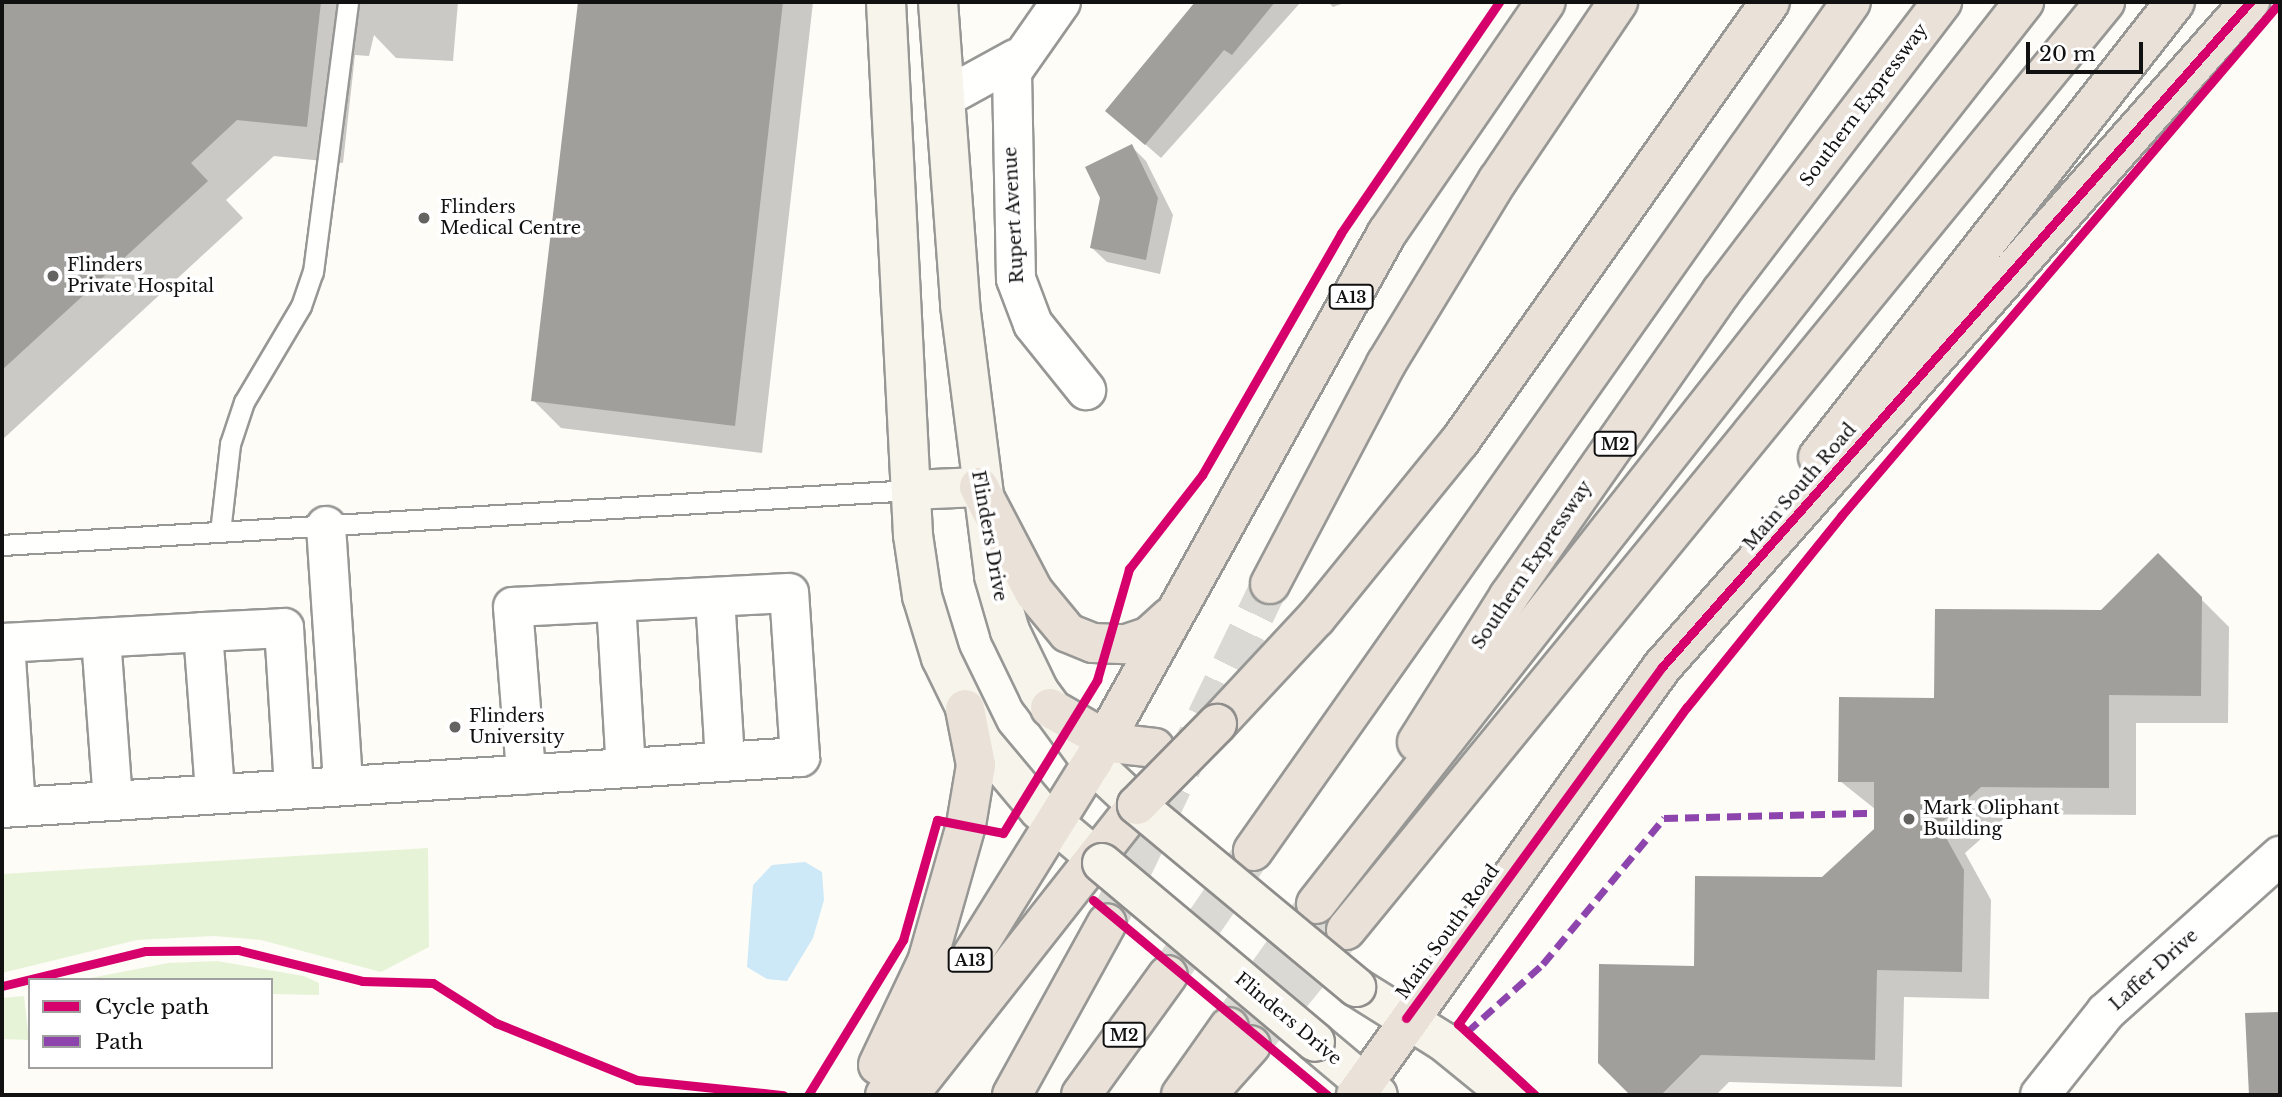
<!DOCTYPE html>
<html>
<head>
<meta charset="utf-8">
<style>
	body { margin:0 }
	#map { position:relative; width:2282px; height:1097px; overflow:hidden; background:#fdfcf7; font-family:"Libre Baskerville",serif }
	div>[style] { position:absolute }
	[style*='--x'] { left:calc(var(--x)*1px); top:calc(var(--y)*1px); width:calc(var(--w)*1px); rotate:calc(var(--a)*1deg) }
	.green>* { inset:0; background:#e7f3d7 }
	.water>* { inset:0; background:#cde8f7 }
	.shadow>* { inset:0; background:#0003 }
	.building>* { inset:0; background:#a19f9c }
	.highway-tunnel>* { height:38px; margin-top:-19px; transform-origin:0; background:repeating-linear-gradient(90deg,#dad9d4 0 38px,transparent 0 57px) }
	.roads { filter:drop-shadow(2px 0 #979795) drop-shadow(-2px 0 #979795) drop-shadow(0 2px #979795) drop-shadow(0 -2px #979795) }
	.lane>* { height:19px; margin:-9.5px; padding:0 9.5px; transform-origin:9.5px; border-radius:9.5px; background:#fffffe }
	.street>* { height:38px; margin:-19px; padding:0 19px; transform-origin:19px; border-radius:19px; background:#fffffe }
	.secondary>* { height:38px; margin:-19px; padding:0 19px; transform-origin:19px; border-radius:19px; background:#f6f4eb }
	.highway>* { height:38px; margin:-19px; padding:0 19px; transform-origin:19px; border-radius:19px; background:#eae1d8 }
	.bridges { filter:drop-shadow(2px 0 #8e8d8b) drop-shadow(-2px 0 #8e8d8b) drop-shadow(0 2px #8e8d8b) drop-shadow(0 -2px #8e8d8b) }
	.secondary-bridge>* { height:38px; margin:-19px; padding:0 19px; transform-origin:19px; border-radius:19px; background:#f6f4eb }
	.highway-bridge>* { height:38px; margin:-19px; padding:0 19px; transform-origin:19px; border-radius:19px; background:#eae1d8 }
	.quiet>* { height:7px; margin-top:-3.5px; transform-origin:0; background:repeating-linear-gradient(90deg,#8e44ad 0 14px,transparent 0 21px) }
	.cycleway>* { height:9px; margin:-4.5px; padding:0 4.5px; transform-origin:4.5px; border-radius:4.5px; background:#d6006c }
	.dots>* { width:19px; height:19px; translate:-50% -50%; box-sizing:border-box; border:4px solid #fff; border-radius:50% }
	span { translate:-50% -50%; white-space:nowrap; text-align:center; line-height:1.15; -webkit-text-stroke:7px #fff; paint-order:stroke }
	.shield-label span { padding:2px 5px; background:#fff; border:2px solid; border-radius:5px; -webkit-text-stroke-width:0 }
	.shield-label { font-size:16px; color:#111; font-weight:700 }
	.street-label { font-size:18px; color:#111 }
	.poi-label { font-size:18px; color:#111 }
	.left { translate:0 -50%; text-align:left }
	.frame { position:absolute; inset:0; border:4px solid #111; pointer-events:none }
	.legend { position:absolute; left:28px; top:978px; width:245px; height:91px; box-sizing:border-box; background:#fff; border:2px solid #a0a0a0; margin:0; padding:9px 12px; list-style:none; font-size:21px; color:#111 }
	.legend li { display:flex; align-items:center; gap:14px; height:35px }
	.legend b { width:35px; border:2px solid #a0a0a0 }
	.scale { position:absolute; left:2026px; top:42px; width:117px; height:32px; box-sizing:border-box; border:4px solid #111; border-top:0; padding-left:9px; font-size:21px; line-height:24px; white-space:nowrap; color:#111; -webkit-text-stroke:5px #fff; paint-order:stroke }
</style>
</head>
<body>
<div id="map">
	<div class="green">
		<div style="clip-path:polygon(428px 848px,429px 947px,381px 972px,261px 940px,214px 936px,137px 940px,2px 973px,2px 874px)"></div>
		<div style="clip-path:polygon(217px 961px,304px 976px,319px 983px,319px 995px,271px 994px,271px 980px,80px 980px,168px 963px)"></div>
		<div style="clip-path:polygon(24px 996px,29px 1040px,2px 1039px,2px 998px)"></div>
	</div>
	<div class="water">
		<div style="clip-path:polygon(805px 862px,822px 872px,824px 900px,813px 938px,787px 981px,767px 979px,747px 967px,753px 885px,772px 865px)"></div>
	</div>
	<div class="shadow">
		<div style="clip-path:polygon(2px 2px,458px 2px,453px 61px,396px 58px,374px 35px,369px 56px,355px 55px,343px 163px,274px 156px,226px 200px,243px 218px,2px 440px)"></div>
		<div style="clip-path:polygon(579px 2px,813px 2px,762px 453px,561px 428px,533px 400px)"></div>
		<div style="clip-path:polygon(1201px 2px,1301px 2px,1161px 158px,1107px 111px)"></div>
		<div style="clip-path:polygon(1328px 2px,1347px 2px,1333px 7px)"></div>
		<div style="clip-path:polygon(1131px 146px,1146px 161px,1173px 215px,1160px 274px,1107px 262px,1092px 248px)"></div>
		<div style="clip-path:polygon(2158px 556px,2229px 627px,2228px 723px,2136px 723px,2136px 815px,2009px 814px,1965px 853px,1991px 900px,1989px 999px,1904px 997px,1902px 1087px,1729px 1082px,1716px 1095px,1633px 1095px,1600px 1062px,1696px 968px,1823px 879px,1875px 829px,1875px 809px,1840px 781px,1936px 700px,2101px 612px)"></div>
		<div style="clip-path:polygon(2280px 1014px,2280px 1095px,2251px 1095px,2247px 1015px)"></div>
	</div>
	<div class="building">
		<div style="clip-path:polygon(2px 2px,321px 2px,307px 127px,237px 120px,191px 163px,208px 181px,2px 370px)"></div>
		<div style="clip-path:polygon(578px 2px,783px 2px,735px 426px,531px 401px)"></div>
		<div style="clip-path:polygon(1195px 2px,1275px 2px,1232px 55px,1224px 50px,1145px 145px,1105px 111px)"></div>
		<div style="clip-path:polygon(1132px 144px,1158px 198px,1146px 260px,1090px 248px,1100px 198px,1085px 167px)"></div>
		<div style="clip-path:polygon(2158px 553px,2202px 597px,2201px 696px,2109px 695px,2109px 788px,1981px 787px,1939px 825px,1964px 870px,1962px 972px,1877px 970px,1875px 1060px,1701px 1055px,1661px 1095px,1630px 1095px,1598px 1063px,1599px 964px,1694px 966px,1695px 876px,1822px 877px,1874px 829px,1874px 782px,1838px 782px,1839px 697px,1934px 698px,1935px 609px,2101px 610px)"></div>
		<div style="clip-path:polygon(2280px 1012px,2280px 1095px,2249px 1095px,2245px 1013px)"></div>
	</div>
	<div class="highway-tunnel">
		<div style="--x:1107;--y:923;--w:376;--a:-64.3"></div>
		<div style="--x:1168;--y:975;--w:145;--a:-55.4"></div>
		<div style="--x:1229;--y:1027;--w:145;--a:-54.6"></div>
		<div style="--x:1251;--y:1045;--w:144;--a:-50.7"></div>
	</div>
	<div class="roads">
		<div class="lane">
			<div style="--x:220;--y:532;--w:89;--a:-83.5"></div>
			<div style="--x:230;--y:444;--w:44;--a:-71.6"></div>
			<div style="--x:244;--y:402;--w:112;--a:-59.3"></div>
			<div style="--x:301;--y:306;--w:36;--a:-71"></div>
			<div style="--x:313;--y:272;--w:272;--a:-82.6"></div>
			<div style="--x:2;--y:545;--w:911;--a:-3.46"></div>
		</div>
		<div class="street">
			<div style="--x:1061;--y:2;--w:85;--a:125"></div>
			<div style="--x:1012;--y:72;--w:207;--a:88.9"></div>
			<div style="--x:1016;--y:279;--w:48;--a:69.3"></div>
			<div style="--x:1033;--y:324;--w:85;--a:51.2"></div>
			<div style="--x:946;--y:97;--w:79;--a:-28.8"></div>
			<div style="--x:326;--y:526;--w:260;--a:86.2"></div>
			<div style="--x:715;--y:597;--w:165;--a:86.5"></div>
			<div style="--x:616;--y:602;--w:166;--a:86.6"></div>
			<div style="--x:203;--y:632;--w:81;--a:-2.8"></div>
			<div style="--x:284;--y:628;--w:160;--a:86.4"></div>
			<div style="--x:101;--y:638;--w:163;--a:85.8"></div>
			<div style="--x:2;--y:643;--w:201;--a:-3.1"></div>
			<div style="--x:203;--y:632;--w:161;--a:85.7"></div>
			<div style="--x:5;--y:643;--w:164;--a:86.2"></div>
			<div style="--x:2;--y:808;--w:800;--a:-3.66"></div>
			<div style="--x:800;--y:757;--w:164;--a:-93.8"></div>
			<div style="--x:789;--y:593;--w:276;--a:177.1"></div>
			<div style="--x:513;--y:607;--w:168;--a:85.5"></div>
			<div style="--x:2040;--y:1095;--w:106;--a:-51.5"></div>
			<div style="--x:2106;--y:1012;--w:234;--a:-41.9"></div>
		</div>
		<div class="secondary">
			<div style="--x:886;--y:2;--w:534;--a:87.1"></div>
			<div style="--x:913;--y:535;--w:62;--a:81.6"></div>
			<div style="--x:922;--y:596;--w:65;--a:73"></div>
			<div style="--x:941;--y:658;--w:93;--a:64"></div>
			<div style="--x:982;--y:742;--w:89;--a:50"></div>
			<div style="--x:1039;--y:810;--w:82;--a:40.1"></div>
			<div style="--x:938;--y:2;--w:304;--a:85.8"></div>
			<div style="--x:960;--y:305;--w:273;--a:82.8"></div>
			<div style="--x:994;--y:576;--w:57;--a:73.8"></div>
			<div style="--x:1010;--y:631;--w:67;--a:64.2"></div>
			<div style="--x:1039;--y:691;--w:89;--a:53.6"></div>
			<div style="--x:1092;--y:763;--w:62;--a:43"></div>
			<div style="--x:911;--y:490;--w:68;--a:-2.5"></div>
			<div style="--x:1356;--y:987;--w:104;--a:32"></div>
			<div style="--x:1444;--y:1042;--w:84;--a:39.2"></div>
			<div style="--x:1315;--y:1042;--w:82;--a:40.1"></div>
		</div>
		<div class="highway">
			<div style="--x:1818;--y:457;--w:578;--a:-51.88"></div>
			<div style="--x:979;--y:487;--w:119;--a:62.4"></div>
			<div style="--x:1034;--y:592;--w:53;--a:50.3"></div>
			<div style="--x:1068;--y:633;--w:27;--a:22"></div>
			<div style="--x:1093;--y:643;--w:33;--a:2"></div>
			<div style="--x:1126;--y:644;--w:23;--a:-18"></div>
			<div style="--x:1148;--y:637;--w:30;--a:-42"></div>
			<div style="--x:1270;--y:584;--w:249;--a:-62.2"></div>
			<div style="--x:1386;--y:364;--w:215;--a:-58.7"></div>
			<div style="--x:1498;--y:180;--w:215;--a:-56"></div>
			<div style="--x:1050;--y:708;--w:70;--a:29.8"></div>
			<div style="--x:1111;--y:743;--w:44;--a:6.5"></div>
			<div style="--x:1217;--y:724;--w:145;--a:-47"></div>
			<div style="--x:1316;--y:618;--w:228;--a:-50.9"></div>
			<div style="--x:1460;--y:441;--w:537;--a:-54.77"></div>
			<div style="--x:1417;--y:742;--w:173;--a:-57.8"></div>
			<div style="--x:1509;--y:596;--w:371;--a:-55.1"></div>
			<div style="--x:1721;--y:292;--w:365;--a:-52.7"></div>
			<div style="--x:1253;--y:851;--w:1038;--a:-54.84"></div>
			<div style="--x:1316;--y:904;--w:1147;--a:-51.87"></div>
			<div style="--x:1346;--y:930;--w:1199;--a:-50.72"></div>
			<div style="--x:878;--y:1065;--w:114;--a:-64.6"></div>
			<div style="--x:927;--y:962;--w:142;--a:-74.1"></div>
			<div style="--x:966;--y:825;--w:61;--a:-80.5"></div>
			<div style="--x:976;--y:765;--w:57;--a:-101.1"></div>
			<div style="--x:919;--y:1082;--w:352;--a:-51.8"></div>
			<div style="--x:1208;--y:1093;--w:64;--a:-48.1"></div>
			<div style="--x:885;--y:1095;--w:391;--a:-58.1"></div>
			<div style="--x:1092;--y:763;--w:607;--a:-60.9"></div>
			<div style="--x:1387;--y:233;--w:280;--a:-55.5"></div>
			<div style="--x:1012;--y:1095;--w:196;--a:-61.1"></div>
			<div style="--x:1081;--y:1095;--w:148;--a:-54.1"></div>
			<div style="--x:1181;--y:1095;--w:83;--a:-54.8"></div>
			<div style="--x:1356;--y:1095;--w:526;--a:-54.44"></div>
			<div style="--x:1662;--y:667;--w:888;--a:-48.52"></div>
		</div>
	</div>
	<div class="bridges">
		<div class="secondary-bridge">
			<div style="--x:1137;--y:805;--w:285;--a:39.7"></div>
			<div style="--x:1102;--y:863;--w:278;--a:40"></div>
		</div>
		<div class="highway-bridge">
			<div style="--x:1137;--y:805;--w:114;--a:-45.4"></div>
		</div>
	</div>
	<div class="quiet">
		<div style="--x:1467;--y:1032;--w:102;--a:-41.8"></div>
		<div style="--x:1543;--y:964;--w:190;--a:-50.3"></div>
		<div style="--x:1664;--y:818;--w:210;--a:-1.4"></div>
	</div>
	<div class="cycleway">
		<div style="--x:1093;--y:900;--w:305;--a:39.8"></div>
		<div style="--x:2;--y:986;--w:148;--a:-13.7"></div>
		<div style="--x:146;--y:951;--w:92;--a:-0.6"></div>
		<div style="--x:238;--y:950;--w:128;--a:14"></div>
		<div style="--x:362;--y:981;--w:71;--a:1.6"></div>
		<div style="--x:433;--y:983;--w:75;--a:32.4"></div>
		<div style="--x:496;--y:1023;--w:152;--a:22"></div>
		<div style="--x:637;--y:1080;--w:147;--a:5.9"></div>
		<div style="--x:1406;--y:1018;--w:434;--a:-53.9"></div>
		<div style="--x:1662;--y:667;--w:888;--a:-48.52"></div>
		<div style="--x:808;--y:1095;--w:182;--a:-58.5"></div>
		<div style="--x:903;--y:940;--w:125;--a:-74.2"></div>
		<div style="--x:937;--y:820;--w:67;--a:11.1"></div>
		<div style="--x:1003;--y:833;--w:180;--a:-58.4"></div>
		<div style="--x:1097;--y:680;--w:116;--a:-73.9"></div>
		<div style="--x:1129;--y:569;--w:119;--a:-52.2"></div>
		<div style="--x:1202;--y:475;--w:279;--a:-60.1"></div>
		<div style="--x:1341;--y:233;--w:280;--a:-55.6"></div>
		<div style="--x:1535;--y:1095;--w:105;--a:-137.3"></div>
		<div style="--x:1458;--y:1024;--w:391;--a:-54.2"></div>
		<div style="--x:1687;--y:707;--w:245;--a:-51.1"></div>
		<div style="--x:1841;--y:516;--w:676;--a:-49.5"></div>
	</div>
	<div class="dots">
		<div style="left:424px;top:218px;background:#646362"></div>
		<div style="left:53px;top:276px;background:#646362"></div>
		<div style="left:455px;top:727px;background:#646362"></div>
		<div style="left:1909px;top:819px;background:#646362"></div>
	</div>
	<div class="shield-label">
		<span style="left:1351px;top:297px">A13</span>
		<span style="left:1615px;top:444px">M2</span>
		<span style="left:970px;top:960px">A13</span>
		<span style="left:1124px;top:1035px">M2</span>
	</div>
	<div class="street-label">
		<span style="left:1864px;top:105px;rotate:-53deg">Southern Expressway</span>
		<span style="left:1014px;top:215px;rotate:-93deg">Rupert Avenue</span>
		<span style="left:1800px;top:487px;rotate:-49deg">Main South Road</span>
		<span style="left:989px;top:536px;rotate:80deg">Flinders Drive</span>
		<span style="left:1532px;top:565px;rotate:-56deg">Southern Expressway</span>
		<span style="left:1448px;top:932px;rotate:-54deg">Main South Road</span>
		<span style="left:2154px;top:970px;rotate:-42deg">Laffer Drive</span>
		<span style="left:1288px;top:1019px;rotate:40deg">Flinders Drive</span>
	</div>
	<div class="poi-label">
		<span class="left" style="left:440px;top:218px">Flinders<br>Medical Centre</span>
		<span class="left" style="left:67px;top:276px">Flinders<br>Private Hospital</span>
		<span class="left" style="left:469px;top:727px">Flinders<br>University</span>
		<span class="left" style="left:1923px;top:819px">Mark Oliphant<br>Building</span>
	</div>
	<div class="frame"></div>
	<ul class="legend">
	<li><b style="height:9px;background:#d6006c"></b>Cycle path</li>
	<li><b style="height:9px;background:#8e44ad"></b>Path</li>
	</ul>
	<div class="scale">20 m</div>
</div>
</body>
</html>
